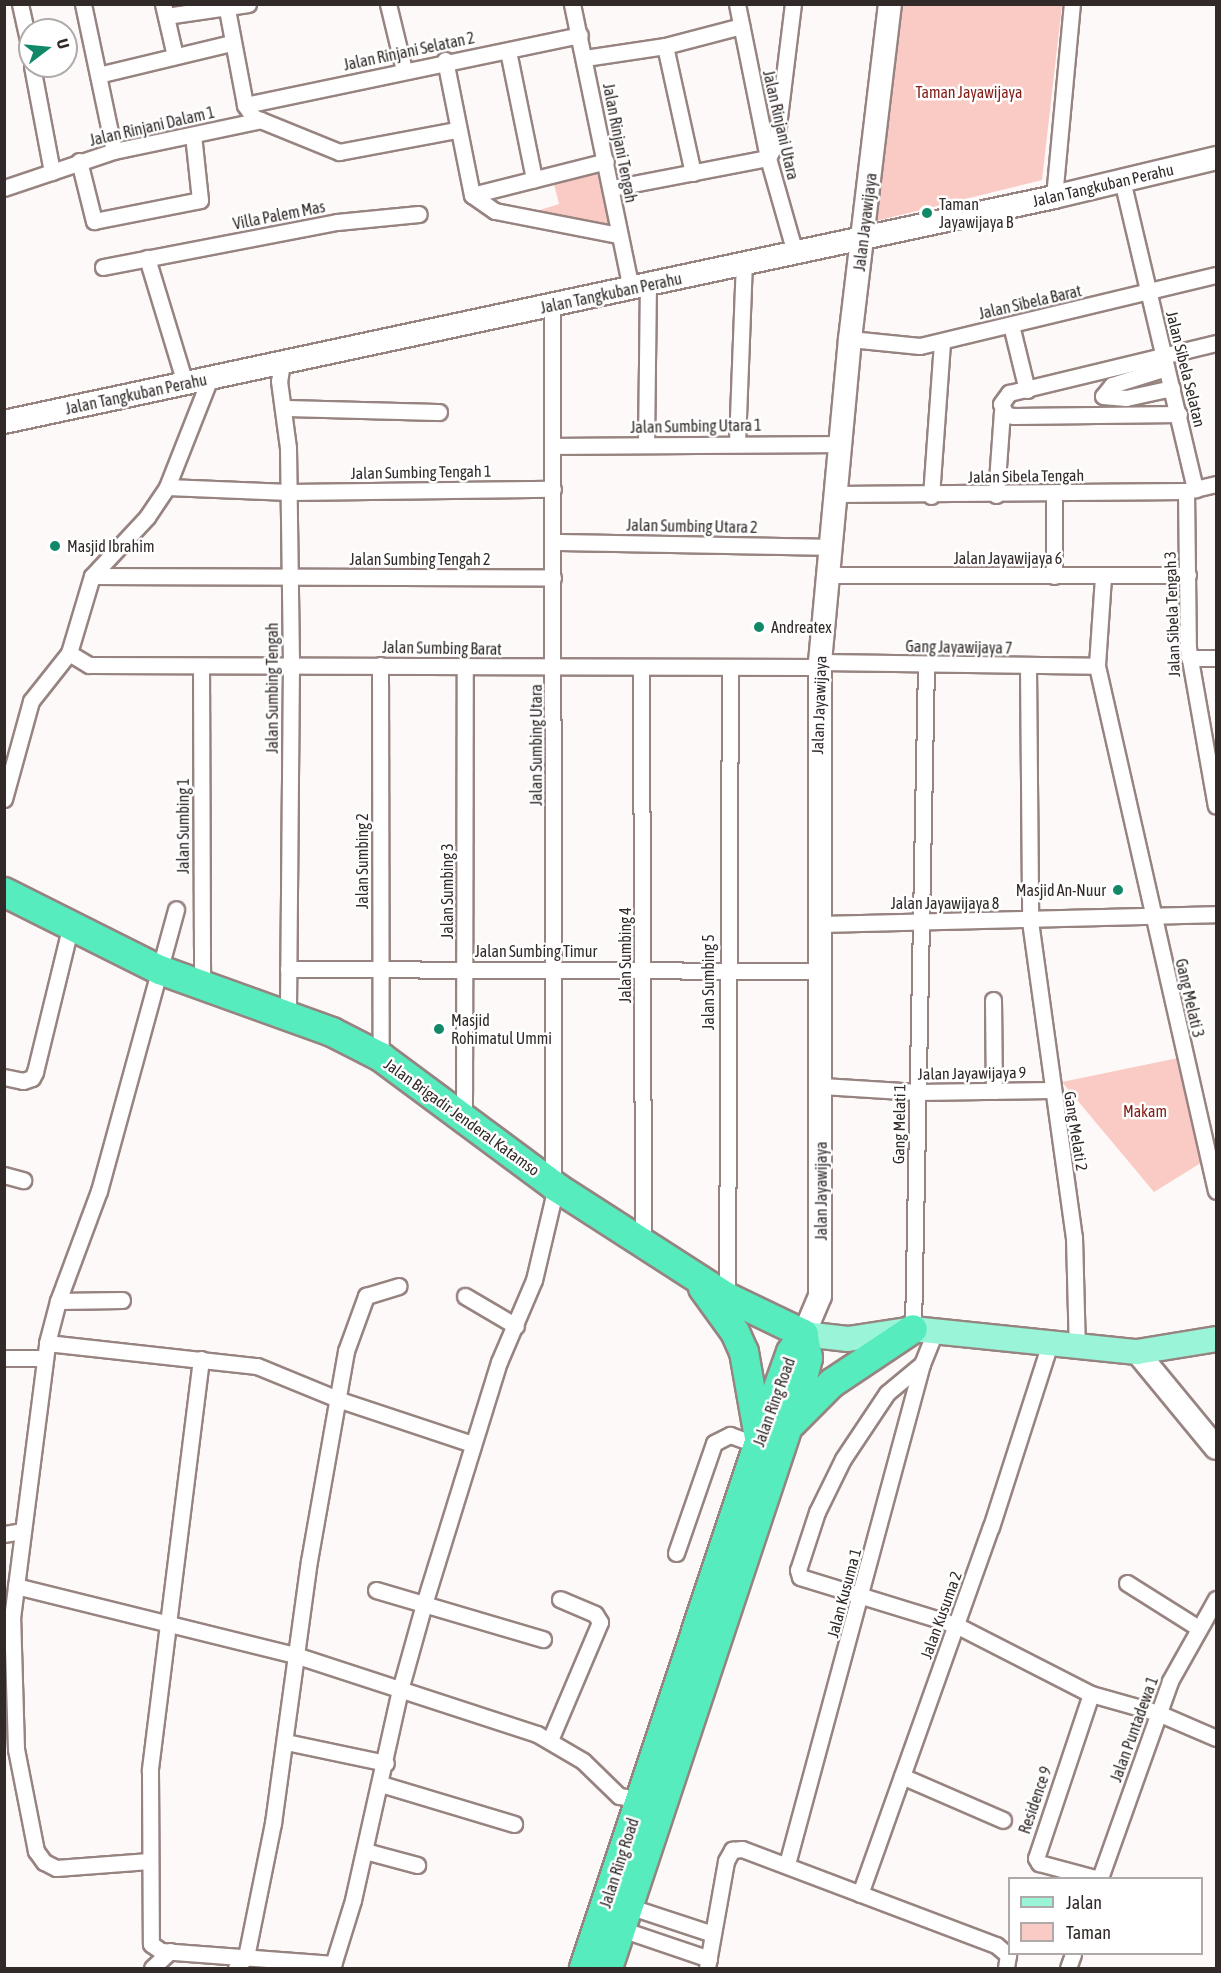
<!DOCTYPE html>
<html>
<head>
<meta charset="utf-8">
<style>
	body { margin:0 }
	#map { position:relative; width:1221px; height:1973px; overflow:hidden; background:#fdf9f8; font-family:"Asap Condensed",sans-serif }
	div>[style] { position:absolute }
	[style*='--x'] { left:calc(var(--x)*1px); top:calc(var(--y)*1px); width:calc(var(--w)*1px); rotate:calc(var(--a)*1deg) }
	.green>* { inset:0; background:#facbc4 }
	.roads { filter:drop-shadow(2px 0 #978481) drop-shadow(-2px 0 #978481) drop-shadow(0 2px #978481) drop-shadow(0 -2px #978481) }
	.street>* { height:15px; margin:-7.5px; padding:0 7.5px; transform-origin:7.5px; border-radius:7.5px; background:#fff }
	.secondary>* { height:22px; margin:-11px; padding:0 11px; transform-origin:11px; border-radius:11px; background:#fff }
	.primary>* { height:24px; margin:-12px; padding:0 12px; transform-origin:12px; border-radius:12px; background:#9af4d7 }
	.highway>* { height:28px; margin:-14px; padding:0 14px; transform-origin:14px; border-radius:14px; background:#56ecbd }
	.dots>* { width:16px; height:16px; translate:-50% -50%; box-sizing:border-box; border:3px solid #fff; border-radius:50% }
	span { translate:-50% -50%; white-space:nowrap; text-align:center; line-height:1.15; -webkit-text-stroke:5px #fff; paint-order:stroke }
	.street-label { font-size:16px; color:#322a29 }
	.park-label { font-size:16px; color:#841d17 }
	.poi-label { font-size:16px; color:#322a29 }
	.left { translate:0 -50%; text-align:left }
	.right { translate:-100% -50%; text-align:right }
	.frame { position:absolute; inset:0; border:6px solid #322a29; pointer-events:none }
	.legend { position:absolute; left:1008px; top:1877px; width:195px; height:78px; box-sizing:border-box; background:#fff; border:2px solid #adaaa9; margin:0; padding:8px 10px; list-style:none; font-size:18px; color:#322a29 }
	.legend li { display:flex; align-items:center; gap:12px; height:30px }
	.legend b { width:30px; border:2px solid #adaaa9 }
	.north { position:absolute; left:18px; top:18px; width:60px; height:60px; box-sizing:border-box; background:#fff; border:2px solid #adaaa9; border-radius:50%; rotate:74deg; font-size:16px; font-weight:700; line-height:24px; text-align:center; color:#322a29 }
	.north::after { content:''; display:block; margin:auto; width:21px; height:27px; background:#118868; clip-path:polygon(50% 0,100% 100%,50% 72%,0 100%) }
</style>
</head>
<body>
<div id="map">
	<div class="green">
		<div style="clip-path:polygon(896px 5px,1062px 5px,1042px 180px,872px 222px)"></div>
		<div style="clip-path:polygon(602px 167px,613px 229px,530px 213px,559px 204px,553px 180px)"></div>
		<div style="clip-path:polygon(1178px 1058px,1204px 1161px,1154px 1192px,1062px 1082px)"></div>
	</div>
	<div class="roads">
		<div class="street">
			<div style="--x:20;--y:4;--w:46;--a:77.5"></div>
			<div style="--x:83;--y:4;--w:150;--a:78.1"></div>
			<div style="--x:163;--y:4;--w:53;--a:77"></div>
			<div style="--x:226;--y:4;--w:103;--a:79.3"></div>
			<div style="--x:245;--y:105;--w:14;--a:56"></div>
			<div style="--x:253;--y:117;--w:93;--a:22.1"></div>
			<div style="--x:339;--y:152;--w:119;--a:-10.6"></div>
			<div style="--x:388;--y:4;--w:68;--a:76.4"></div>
			<div style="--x:572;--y:4;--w:290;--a:78.3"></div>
			<div style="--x:737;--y:4;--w:157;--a:78.6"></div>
			<div style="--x:768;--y:158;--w:99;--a:74.1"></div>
			<div style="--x:166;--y:16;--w:83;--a:-8.3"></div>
			<div style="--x:665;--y:46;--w:130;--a:77.6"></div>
			<div style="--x:508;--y:51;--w:131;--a:78.5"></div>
			<div style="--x:585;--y:58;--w:81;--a:-8.5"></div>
			<div style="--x:665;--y:46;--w:79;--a:-14.7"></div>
			<div style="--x:445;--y:60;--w:138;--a:78.7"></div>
			<div style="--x:472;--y:195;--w:28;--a:35"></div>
			<div style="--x:495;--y:211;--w:126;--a:11"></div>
			<div style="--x:32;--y:66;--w:108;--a:79.3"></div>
			<div style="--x:98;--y:75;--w:137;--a:-13.5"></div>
			<div style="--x:245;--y:105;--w:342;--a:-11.8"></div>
			<div style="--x:79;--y:161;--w:62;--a:76"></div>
			<div style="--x:94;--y:221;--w:108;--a:-11.2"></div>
			<div style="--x:200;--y:200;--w:65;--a:-96.1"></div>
			<div style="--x:1122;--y:180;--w:318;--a:76.7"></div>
			<div style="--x:4;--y:188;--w:116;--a:-18.6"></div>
			<div style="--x:114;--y:151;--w:150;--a:-11.9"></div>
			<div style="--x:612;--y:188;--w:159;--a:-10.9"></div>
			<div style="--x:768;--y:158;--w:18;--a:-63"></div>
			<div style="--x:776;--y:142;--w:139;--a:-83"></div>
			<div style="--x:472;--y:195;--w:138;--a:-14.2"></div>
			<div style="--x:1054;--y:197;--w:194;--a:-84.7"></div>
			<div style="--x:147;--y:258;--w:131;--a:73.1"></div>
			<div style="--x:103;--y:267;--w:238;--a:-10.9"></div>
			<div style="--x:337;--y:222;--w:82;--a:-5.6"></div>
			<div style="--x:552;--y:305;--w:880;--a:89.93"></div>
			<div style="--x:1011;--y:325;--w:67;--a:76.2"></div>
			<div style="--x:850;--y:339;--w:70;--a:5.7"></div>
			<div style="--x:920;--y:346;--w:304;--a:-13.5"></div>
			<div style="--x:282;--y:363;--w:18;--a:99"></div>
			<div style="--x:279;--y:381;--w:68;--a:82.3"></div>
			<div style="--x:288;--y:448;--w:216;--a:89.2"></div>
			<div style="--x:291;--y:664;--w:351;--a:90.5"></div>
			<div style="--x:1166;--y:368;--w:57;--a:162.5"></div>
			<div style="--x:1112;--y:385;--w:14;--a:129"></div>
			<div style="--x:1103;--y:396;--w:23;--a:5"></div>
			<div style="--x:1126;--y:398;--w:47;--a:-12.3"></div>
			<div style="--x:285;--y:408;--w:154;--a:1.5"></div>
			<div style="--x:1179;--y:414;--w:165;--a:179.3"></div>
			<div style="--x:1014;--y:416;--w:8;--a:-173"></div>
			<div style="--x:1006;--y:415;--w:12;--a:-114"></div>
			<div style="--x:1001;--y:404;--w:14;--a:-54"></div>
			<div style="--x:1009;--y:393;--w:213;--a:-13.6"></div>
			<div style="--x:737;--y:443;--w:179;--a:-87.8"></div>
			<div style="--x:646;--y:445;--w:160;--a:-89.3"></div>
			<div style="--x:553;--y:446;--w:287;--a:-0.4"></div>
			<div style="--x:167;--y:487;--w:122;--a:2.3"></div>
			<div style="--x:289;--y:492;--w:264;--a:-0.7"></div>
			<div style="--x:1186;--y:491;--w:157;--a:89.3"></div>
			<div style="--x:1188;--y:648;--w:160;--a:80"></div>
			<div style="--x:836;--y:494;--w:350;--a:-0.5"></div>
			<div style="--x:1186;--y:491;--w:31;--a:-13"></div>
			<div style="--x:996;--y:495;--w:84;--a:-85.9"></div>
			<div style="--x:931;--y:496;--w:155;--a:-85.9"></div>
			<div style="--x:553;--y:542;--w:277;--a:1"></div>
			<div style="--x:827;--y:575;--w:361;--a:0"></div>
			<div style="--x:92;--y:576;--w:461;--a:0.2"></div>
			<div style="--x:1054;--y:576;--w:82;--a:-90"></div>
			<div style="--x:1103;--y:577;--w:89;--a:93.9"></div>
			<div style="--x:1097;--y:666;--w:538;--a:77.23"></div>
			<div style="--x:69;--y:653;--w:23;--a:31"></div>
			<div style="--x:89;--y:665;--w:731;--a:0.16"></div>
			<div style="--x:1189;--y:658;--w:27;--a:0"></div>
			<div style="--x:820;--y:662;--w:277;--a:0.8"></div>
			<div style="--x:380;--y:665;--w:392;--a:89.9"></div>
			<div style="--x:201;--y:666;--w:319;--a:89.8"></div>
			<div style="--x:641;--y:667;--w:575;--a:89.8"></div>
			<div style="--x:1028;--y:667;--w:254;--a:89.5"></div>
			<div style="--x:1030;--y:921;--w:319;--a:82.1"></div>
			<div style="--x:1074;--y:1237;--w:111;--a:88.5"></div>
			<div style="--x:4;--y:799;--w:102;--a:-74.6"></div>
			<div style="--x:31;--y:701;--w:61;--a:-51.6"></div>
			<div style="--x:69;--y:653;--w:80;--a:-73.4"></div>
			<div style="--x:92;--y:576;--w:81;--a:-47"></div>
			<div style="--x:147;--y:517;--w:36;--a:-56"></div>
			<div style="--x:167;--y:487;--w:117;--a:-68.5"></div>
			<div style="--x:818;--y:924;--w:398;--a:-1.4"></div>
			<div style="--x:288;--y:969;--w:531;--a:0.22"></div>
			<div style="--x:993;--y:1000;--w:91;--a:89.4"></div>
			<div style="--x:4;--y:1077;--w:19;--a:12"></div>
			<div style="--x:23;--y:1081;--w:9;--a:-18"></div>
			<div style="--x:32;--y:1078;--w:7;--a:-63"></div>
			<div style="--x:35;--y:1072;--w:148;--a:-76.3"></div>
			<div style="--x:822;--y:1086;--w:96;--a:3.6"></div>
			<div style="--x:918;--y:1092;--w:133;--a:-0.9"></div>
			<div style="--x:464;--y:1115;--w:448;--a:-89.9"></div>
			<div style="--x:4;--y:1175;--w:20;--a:15"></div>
			<div style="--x:465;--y:1296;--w:59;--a:30.5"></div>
			<div style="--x:727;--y:1297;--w:630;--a:-89.73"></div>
			<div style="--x:58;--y:1301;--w:64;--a:-0.9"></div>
			<div style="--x:913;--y:1329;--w:664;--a:-88.88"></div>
			<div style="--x:47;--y:1343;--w:211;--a:6.3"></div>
			<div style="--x:257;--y:1366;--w:90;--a:22.3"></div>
			<div style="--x:340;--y:1400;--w:139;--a:18.4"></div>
			<div style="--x:4;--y:1358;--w:40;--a:0"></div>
			<div style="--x:201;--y:1359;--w:415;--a:97.1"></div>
			<div style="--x:150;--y:1771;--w:173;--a:89.7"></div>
			<div style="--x:151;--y:1944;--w:12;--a:35"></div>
			<div style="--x:161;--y:1951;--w:173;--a:4.3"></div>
			<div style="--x:922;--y:1364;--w:45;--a:140.4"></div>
			<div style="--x:887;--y:1393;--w:79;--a:123.7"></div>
			<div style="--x:843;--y:1459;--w:59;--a:116.1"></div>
			<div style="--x:817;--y:1512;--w:61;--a:108.1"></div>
			<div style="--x:798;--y:1570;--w:7;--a:74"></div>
			<div style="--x:800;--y:1577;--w:163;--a:17.1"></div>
			<div style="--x:956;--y:1625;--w:152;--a:27.1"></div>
			<div style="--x:1091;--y:1694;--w:70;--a:15.8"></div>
			<div style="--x:1158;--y:1713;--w:63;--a:23.3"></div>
			<div style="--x:4;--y:1534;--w:18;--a:-9"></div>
			<div style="--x:676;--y:1553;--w:116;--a:-70.9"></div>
			<div style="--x:714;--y:1443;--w:18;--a:-27"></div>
			<div style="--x:730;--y:1435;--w:30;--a:20"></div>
			<div style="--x:1127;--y:1583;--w:83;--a:32.2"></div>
			<div style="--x:16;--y:1586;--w:287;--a:13.9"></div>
			<div style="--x:295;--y:1655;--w:255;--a:18.1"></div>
			<div style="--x:537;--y:1734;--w:53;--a:30.4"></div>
			<div style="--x:583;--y:1761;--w:50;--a:44.2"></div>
			<div style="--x:619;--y:1796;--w:21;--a:8"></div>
			<div style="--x:376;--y:1590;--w:174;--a:16.4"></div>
			<div style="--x:1091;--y:1694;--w:173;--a:108.5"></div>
			<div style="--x:1036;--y:1858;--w:6;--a:59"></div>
			<div style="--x:1039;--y:1863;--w:58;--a:15"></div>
			<div style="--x:550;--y:1740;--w:128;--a:-67"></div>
			<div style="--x:600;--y:1622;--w:9;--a:-122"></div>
			<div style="--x:595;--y:1614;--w:38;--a:-157"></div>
			<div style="--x:286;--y:1742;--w:102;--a:11.9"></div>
			<div style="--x:902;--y:1776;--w:110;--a:23.5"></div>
			<div style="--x:381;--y:1784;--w:139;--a:16.7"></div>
			<div style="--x:365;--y:1851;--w:54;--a:15.1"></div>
			<div style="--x:149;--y:1861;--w:93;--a:175.7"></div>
			<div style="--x:56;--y:1868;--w:13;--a:-153"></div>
			<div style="--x:44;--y:1862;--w:14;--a:-126"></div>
			<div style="--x:36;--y:1851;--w:104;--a:-101.1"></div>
			<div style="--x:16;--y:1749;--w:131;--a:-91.7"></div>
			<div style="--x:12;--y:1618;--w:277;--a:-82.7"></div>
			<div style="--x:47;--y:1343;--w:43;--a:-75.3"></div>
			<div style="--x:58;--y:1301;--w:117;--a:-69.6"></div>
			<div style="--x:99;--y:1191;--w:292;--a:-74.7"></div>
			<div style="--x:787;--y:1864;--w:518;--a:-74.89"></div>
			<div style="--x:922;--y:1364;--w:35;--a:-68"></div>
			<div style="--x:1100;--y:1878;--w:209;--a:-70.4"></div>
			<div style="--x:1170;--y:1681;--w:94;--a:-60.7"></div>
			<div style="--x:860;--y:1894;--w:390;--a:-70.4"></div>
			<div style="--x:991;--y:1527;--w:190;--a:-72.2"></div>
			<div style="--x:628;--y:1906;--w:89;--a:18.2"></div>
			<div style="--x:621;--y:1929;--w:93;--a:18.8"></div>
			<div style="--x:152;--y:1968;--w:25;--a:-43"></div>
			<div style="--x:236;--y:1968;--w:15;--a:-48"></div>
			<div style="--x:246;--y:1957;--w:137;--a:-78.6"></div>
			<div style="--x:273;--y:1823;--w:264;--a:-82.2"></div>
			<div style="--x:309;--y:1561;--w:213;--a:-80"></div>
			<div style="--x:346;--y:1351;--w:59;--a:-70"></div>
			<div style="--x:366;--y:1296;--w:34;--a:-17"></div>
			<div style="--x:332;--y:1968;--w:71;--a:-72.8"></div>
			<div style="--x:353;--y:1900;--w:215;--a:-77.4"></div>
			<div style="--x:400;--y:1690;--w:89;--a:-74.4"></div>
			<div style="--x:424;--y:1604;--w:253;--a:-72.8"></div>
			<div style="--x:499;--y:1362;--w:89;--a:-66.9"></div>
			<div style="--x:534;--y:1280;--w:96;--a:-76.7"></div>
			<div style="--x:707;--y:1968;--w:109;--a:-79.9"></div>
			<div style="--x:726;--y:1861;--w:13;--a:-61"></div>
			<div style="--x:732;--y:1850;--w:10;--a:-6"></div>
			<div style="--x:742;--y:1849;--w:272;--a:20.7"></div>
			<div style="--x:996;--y:1945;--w:16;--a:40"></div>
			<div style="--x:1008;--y:1955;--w:13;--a:99"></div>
			<div style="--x:1068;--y:1968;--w:15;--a:-70"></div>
		</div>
		<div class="secondary">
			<div style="--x:4;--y:422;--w:1074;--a:-12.09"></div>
			<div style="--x:1054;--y:197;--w:167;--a:-13.5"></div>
			<div style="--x:804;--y:1334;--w:41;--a:-67.2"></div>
			<div style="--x:820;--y:1296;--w:634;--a:-90"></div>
			<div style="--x:820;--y:662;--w:324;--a:-84.7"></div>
			<div style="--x:850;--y:339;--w:337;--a:-83.2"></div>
			<div style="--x:1137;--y:1352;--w:124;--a:50.5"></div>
		</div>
		<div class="primary">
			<div style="--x:804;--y:1334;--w:44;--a:6.5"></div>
			<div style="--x:848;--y:1339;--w:66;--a:-8.7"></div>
			<div style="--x:913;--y:1329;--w:225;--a:5.9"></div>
			<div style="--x:1137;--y:1352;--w:80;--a:-9.3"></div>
		</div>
		<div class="highway">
			<div style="--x:4;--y:892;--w:174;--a:26.6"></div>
			<div style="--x:160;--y:970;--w:183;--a:19.8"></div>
			<div style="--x:332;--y:1032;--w:55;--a:27"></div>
			<div style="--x:381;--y:1057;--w:218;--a:36.6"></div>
			<div style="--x:556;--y:1187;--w:203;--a:32.8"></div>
			<div style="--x:727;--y:1297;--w:85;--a:25.7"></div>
			<div style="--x:703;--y:1288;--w:54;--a:54"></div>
			<div style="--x:735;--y:1332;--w:22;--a:66"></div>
			<div style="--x:744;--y:1352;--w:87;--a:80.1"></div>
			<div style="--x:792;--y:1423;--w:57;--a:-45"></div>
			<div style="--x:832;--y:1383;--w:97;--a:-33.7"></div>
			<div style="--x:584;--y:1968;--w:576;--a:-71.6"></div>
			<div style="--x:766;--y:1421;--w:73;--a:-70.1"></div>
			<div style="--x:791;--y:1352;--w:22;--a:-54"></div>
			<div style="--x:608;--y:1968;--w:605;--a:-71.6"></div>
			<div style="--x:799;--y:1394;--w:37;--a:-76"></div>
			<div style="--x:808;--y:1358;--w:21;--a:-101"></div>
		</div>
	</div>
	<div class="dots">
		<div style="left:927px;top:213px;background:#118868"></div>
		<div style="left:55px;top:546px;background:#118868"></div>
		<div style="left:759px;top:627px;background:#118868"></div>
		<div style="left:1118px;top:890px;background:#118868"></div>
		<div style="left:439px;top:1029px;background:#118868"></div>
	</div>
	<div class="street-label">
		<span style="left:409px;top:51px;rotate:-12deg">Jalan Rinjani Selatan 2</span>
		<span style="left:781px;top:125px;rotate:77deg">Jalan Rinjani Utara</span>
		<span style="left:152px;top:126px;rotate:-13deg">Jalan Rinjani Dalam 1</span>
		<span style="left:620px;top:143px;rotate:79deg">Jalan Rinjani Tengah</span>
		<span style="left:1103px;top:185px;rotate:-13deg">Jalan Tangkuban Perahu</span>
		<span style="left:279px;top:215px;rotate:-11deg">Villa Palem Mas</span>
		<span style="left:865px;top:222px;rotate:-83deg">Jalan Jayawijaya</span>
		<span style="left:611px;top:293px;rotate:-12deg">Jalan Tangkuban Perahu</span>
		<span style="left:1030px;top:302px;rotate:-13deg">Jalan Sibela Barat</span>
		<span style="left:1186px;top:369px;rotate:76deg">Jalan Sibela Selatan</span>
		<span style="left:136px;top:394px;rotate:-12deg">Jalan Tangkuban Perahu</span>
		<span style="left:696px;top:426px;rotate:-1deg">Jalan Sumbing Utara 1</span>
		<span style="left:421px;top:472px;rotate:-1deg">Jalan Sumbing Tengah 1</span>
		<span style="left:1026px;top:476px;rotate:-1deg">Jalan Sibela Tengah</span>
		<span style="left:692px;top:526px;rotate:1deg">Jalan Sumbing Utara 2</span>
		<span style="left:1008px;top:558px">Jalan Jayawijaya 6</span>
		<span style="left:420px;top:559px">Jalan Sumbing Tengah 2</span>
		<span style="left:1172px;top:614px;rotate:-92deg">Jalan Sibela Tengah 3</span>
		<span style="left:959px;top:647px;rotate:1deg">Gang Jayawijaya 7</span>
		<span style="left:442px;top:648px;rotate:1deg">Jalan Sumbing Barat</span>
		<span style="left:272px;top:688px;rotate:-90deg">Jalan Sumbing Tengah</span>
		<span style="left:819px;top:705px;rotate:-88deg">Jalan Jayawijaya</span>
		<span style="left:536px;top:745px;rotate:-90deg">Jalan Sumbing Utara</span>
		<span style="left:183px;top:826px;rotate:-90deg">Jalan Sumbing 1</span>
		<span style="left:362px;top:861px;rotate:-90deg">Jalan Sumbing 2</span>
		<span style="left:447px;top:891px;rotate:-90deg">Jalan Sumbing 3</span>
		<span style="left:945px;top:903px">Jalan Jayawijaya 8</span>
		<span style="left:536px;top:951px">Jalan Sumbing Timur</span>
		<span style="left:625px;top:955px;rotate:-90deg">Jalan Sumbing 4</span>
		<span style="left:708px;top:982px;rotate:-90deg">Jalan Sumbing 5</span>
		<span style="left:1190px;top:998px;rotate:77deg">Gang Melati 3</span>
		<span style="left:972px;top:1073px;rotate:-1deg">Jalan Jayawijaya 9</span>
		<span style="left:462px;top:1117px;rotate:36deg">Jalan Brigadir Jenderal Katamso</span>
		<span style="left:899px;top:1124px;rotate:-89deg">Gang Melati 1</span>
		<span style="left:1076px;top:1131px;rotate:81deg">Gang Melati 2</span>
		<span style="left:821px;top:1191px;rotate:-90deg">Jalan Jayawijaya</span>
		<span style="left:774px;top:1402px;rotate:-70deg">Jalan Ring Road</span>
		<span style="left:844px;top:1593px;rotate:-75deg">Jalan Kusuma 1</span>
		<span style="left:941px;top:1615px;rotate:-70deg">Jalan Kusuma 2</span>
		<span style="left:1134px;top:1729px;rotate:-70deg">Jalan Puntadewa 1</span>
		<span style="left:1035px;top:1800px;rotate:-71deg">Residence 9</span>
		<span style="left:619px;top:1863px;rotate:-72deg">Jalan Ring Road</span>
	</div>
	<div class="park-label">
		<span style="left:969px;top:92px">Taman Jayawijaya</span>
		<span style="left:1145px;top:1111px">Makam</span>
	</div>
	<div class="poi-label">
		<span class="left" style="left:939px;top:213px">Taman<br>Jayawijaya B</span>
		<span class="left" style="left:67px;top:546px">Masjid Ibrahim</span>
		<span class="left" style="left:771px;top:627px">Andreatex</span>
		<span class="right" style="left:1106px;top:890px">Masjid An-Nuur</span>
		<span class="left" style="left:451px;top:1029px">Masjid<br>Rohimatul Ummi</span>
	</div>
	<div class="frame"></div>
	<ul class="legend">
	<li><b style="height:8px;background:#9af4d7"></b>Jalan</li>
	<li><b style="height:16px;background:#facbc4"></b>Taman</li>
	</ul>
	<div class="north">U</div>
</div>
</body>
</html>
